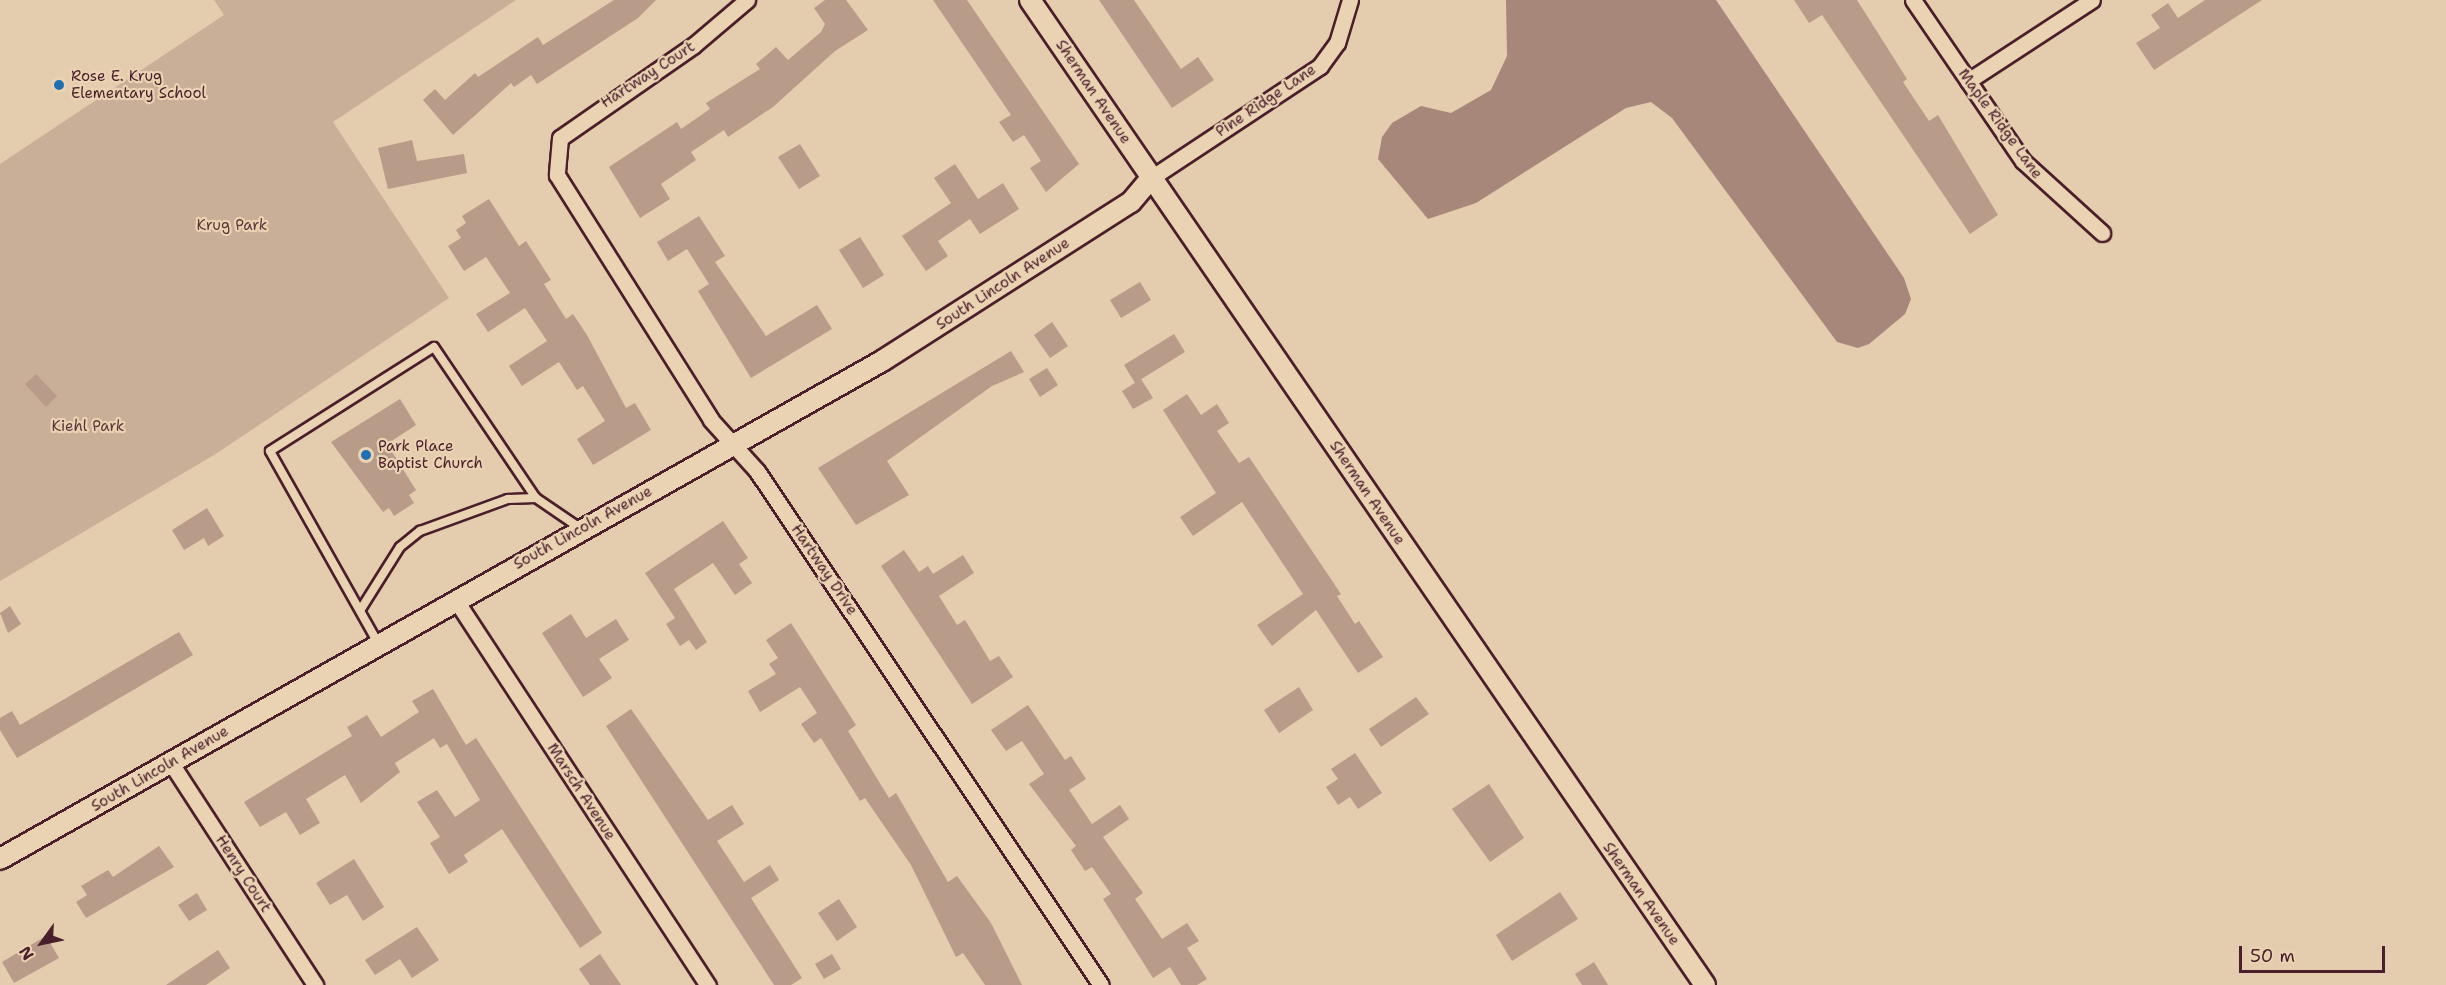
<!DOCTYPE html>
<html>
<head>
<meta charset="utf-8">
<style>
	body { margin:0 }
	#map { position:relative; width:2446px; height:985px; overflow:hidden; background:#e4ccae; font-family:"Shantell Sans",sans-serif }
	div>[style] { position:absolute }
	[style*='--x'] { left:calc(var(--x)*1px); top:calc(var(--y)*1px); width:calc(var(--w)*1px); rotate:calc(var(--a)*1deg) }
	.green>* { inset:0; background:#caaf98 }
	.water>* { inset:0; background:#a78779 }
	.building>* { inset:0; background:#b89b89 }
	.roads { filter:drop-shadow(2px 0 #4a1f2b) drop-shadow(-2px 0 #4a1f2b) drop-shadow(0 2px #4a1f2b) drop-shadow(0 -2px #4a1f2b) }
	.service>* { height:8px; margin:-4px; padding:0 4px; transform-origin:4px; border-radius:4px; background:#ead3b3 }
	.minor>* { height:15px; margin:-7.5px; padding:0 7.5px; transform-origin:7.5px; border-radius:7.5px; background:#ead3b3 }
	.tertiary>* { height:20px; margin:-10px; padding:0 10px; transform-origin:10px; border-radius:10px; background:#ead3b3 }
	.dots>* { width:16px; height:16px; translate:-50% -50%; box-sizing:border-box; border:3px solid #ead3b3; border-radius:50% }
	span { translate:-50% -50%; white-space:nowrap; text-align:center; line-height:1.15; -webkit-text-stroke:4.5px #ead3b3; paint-order:stroke }
	.street-label { font-size:15px; color:#4a1f2b }
	.poi-label { font-size:15px; color:#4a1f2b }
	.left { translate:0 -50%; text-align:left }
	.park-label { font-size:15px; color:#5d353b }
	.north { position:absolute; left:12px; top:913px; width:60px; height:60px; -webkit-text-stroke:4px #ead3b3; paint-order:stroke; rotate:237deg; font-size:16px; font-weight:700; line-height:24px; text-align:center; color:#4a1f2b }
	.north::after { content:''; display:block; margin:auto; width:21px; height:27px; background:#4a1f2b; clip-path:polygon(50% 0,100% 100%,50% 72%,0 100%) }
	.scale { position:absolute; left:2239px; top:946px; width:146px; height:27px; box-sizing:border-box; border:3px solid #4a1f2b; border-top:0; padding-left:8px; font-size:18px; line-height:21px; white-space:nowrap; color:#4a1f2b; -webkit-text-stroke:4px #ead3b3; paint-order:stroke }
</style>
</head>
<body>
<div id="map">
	<div class="green">
		<div style="clip-path:polygon(214px 0,516px 0,333px 122px,449px 298px,214px 455px,0 581px,0 164px,224px 15px)"></div>
	</div>
	<div class="water">
		<div style="clip-path:polygon(1506px 0,1716px 0,1904px 278px,1911px 299px,1905px 314px,1869px 344px,1858px 348px,1837px 342px,1672px 118px,1651px 102px,1626px 108px,1476px 203px,1428px 219px,1378px 159px,1382px 137px,1392px 123px,1421px 106px,1451px 113px,1491px 90px,1507px 56px)"></div>
	</div>
	<div class="building">
		<div style="clip-path:polygon(614px 0,656px 0,638px 18px,537px 84px,531px 75px,514px 87px,511px 83px,453px 135px,423px 100px,435px 89px,445px 100px,475px 73px,478px 77px,538px 37px,543px 45px)"></div>
		<div style="clip-path:polygon(825px 0,846px 0,868px 30px,835px 51px,773px 107px,728px 137px,724px 130px,691px 152px,696px 160px,661px 184px,670px 199px,640px 218px,609px 167px,677px 122px,681px 129px,710px 109px,706px 103px,760px 69px,756px 64px,776px 47px,788px 60px,821px 32px,825px 24px,814px 8px)"></div>
		<div style="clip-path:polygon(933px 0,967px 0,1079px 164px,1046px 192px,1030px 168px,1041px 161px,1024px 135px,1013px 142px,999px 122px,1011px 115px)"></div>
		<div style="clip-path:polygon(1099px 0,1134px 0,1181px 69px,1198px 57px,1214px 80px,1172px 108px)"></div>
		<div style="clip-path:polygon(1794px 0,1857px 0,1907px 79px,1903px 82px,1929px 121px,1938px 115px,1998px 215px,1970px 234px,1822px 15px,1809px 23px)"></div>
		<div style="clip-path:polygon(2205px 0,2262px 0,2154px 70px,2136px 43px,2160px 28px,2151px 15px,2168px 3px,2178px 18px)"></div>
		<div style="clip-path:polygon(412px 140px,417px 161px,464px 154px,467px 173px,388px 189px,378px 148px)"></div>
		<div style="clip-path:polygon(800px 144px,820px 176px,799px 189px,778px 157px)"></div>
		<div style="clip-path:polygon(955px 164px,978px 199px,1003px 183px,1019px 209px,980px 234px,970px 219px,938px 241px,948px 256px,926px 271px,902px 236px,951px 203px,934px 178px)"></div>
		<div style="clip-path:polygon(489px 199px,519px 246px,526px 241px,551px 280px,544px 284px,566px 319px,573px 314px,587px 335px,626px 408px,635px 403px,651px 430px,593px 465px,577px 439px,605px 421px,583px 386px,577px 390px,559px 362px,522px 386px,509px 366px,547px 341px,525px 308px,488px 332px,476px 314px,510px 293px,486px 257px,464px 271px,448px 246px,461px 238px,456px 230px,466px 223px,462px 216px)"></div>
		<div style="clip-path:polygon(699px 216px,725px 256px,715px 262px,766px 336px,817px 305px,832px 329px,751px 378px,698px 291px,709px 284px,687px 249px,668px 261px,657px 242px)"></div>
		<div style="clip-path:polygon(860px 237px,884px 275px,863px 288px,839px 250px)"></div>
		<div style="clip-path:polygon(1140px 282px,1151px 300px,1121px 318px,1110px 300px)"></div>
		<div style="clip-path:polygon(1052px 322px,1068px 346px,1050px 358px,1034px 335px)"></div>
		<div style="clip-path:polygon(1174px 334px,1185px 352px,1135px 383px,1124px 365px)"></div>
		<div style="clip-path:polygon(1011px 351px,1024px 372px,992px 386px,887px 461px,909px 495px,856px 525px,818px 468px)"></div>
		<div style="clip-path:polygon(1047px 368px,1058px 385px,1040px 397px,1029px 379px)"></div>
		<div style="clip-path:polygon(36px 374px,57px 396px,46px 407px,25px 384px)"></div>
		<div style="clip-path:polygon(1141px 379px,1153px 398px,1133px 409px,1122px 391px)"></div>
		<div style="clip-path:polygon(1187px 394px,1201px 415px,1217px 404px,1229px 423px,1217px 431px,1239px 463px,1249px 457px,1341px 594px,1337px 596px,1355px 624px,1359px 621px,1383px 657px,1358px 673px,1316px 610px,1272px 646px,1257px 625px,1303px 594px,1242px 502px,1193px 536px,1180px 517px,1216px 493px,1163px 410px)"></div>
		<div style="clip-path:polygon(400px 399px,416px 425px,387px 444px,416px 490px,409px 495px,414px 503px,394px 516px,389px 508px,383px 512px,331px 442px)"></div>
		<div style="clip-path:polygon(207px 508px,224px 536px,208px 546px,204px 538px,184px 550px,172px 530px)"></div>
		<div style="clip-path:polygon(723px 521px,748px 558px,739px 564px,752px 583px,735px 595px,713px 563px,674px 589px,707px 642px,696px 650px,689px 640px,680px 646px,666px 624px,675px 618px,645px 573px)"></div>
		<div style="clip-path:polygon(904px 550px,919px 572px,928px 566px,933px 574px,963px 555px,974px 573px,939px 596px,957px 625px,965px 620px,990px 661px,999px 656px,1013px 677px,972px 704px,881px 566px)"></div>
		<div style="clip-path:polygon(10px 606px,21px 624px,8px 633px,0 613px)"></div>
		<div style="clip-path:polygon(571px 614px,586px 638px,616px 619px,629px 640px,599px 659px,612px 678px,583px 697px,542px 633px)"></div>
		<div style="clip-path:polygon(791px 623px,856px 725px,848px 731px,889px 798px,896px 793px,948px 882px,957px 876px,991px 923px,1022px 985px,985px 985px,963px 953px,956px 957px,911px 865px,865px 798px,860px 801px,821px 738px,814px 743px,801px 724px,817px 713px,800px 687px,760px 712px,748px 691px,776px 674px,769px 664px,778px 658px,766px 640px)"></div>
		<div style="clip-path:polygon(179px 632px,193px 655px,17px 758px,0 730px,0 718px,12px 711px,20px 725px)"></div>
		<div style="clip-path:polygon(1299px 687px,1313px 710px,1279px 733px,1264px 710px)"></div>
		<div style="clip-path:polygon(433px 689px,466px 745px,476px 738px,602px 933px,580px 948px,502px 829px,464px 855px,468px 862px,449px 874px,430px 843px,440px 837px,417px 802px,437px 790px,455px 817px,480px 800px,447px 744px,440px 748px,434px 738px,395px 763px,400px 772px,361px 803px,345px 775px,306px 799px,320px 823px,300px 835px,286px 812px,260px 827px,244px 802px,352px 736px,347px 727px,367px 715px,381px 737px,419px 712px,412px 701px)"></div>
		<div style="clip-path:polygon(1416px 697px,1429px 714px,1381px 747px,1369px 729px)"></div>
		<div style="clip-path:polygon(1028px 705px,1065px 760px,1071px 756px,1086px 779px,1069px 790px,1092px 824px,1120px 805px,1129px 819px,1103px 837px,1143px 893px,1135px 899px,1162px 939px,1187px 923px,1199px 941px,1187px 948px,1207px 979px,1197px 985px,1181px 985px,1170px 967px,1153px 978px,1103px 899px,1111px 894px,1092px 867px,1085px 871px,1071px 850px,1076px 846px,1029px 784px,1044px 774px,1022px 741px,1006px 751px,991px 730px)"></div>
		<div style="clip-path:polygon(631px 709px,708px 820px,732px 805px,744px 824px,717px 841px,744px 882px,770px 865px,779px 880px,751px 898px,802px 978px,791px 985px,774px 985px,606px 726px)"></div>
		<div style="clip-path:polygon(1355px 753px,1382px 793px,1358px 809px,1350px 797px,1338px 805px,1326px 787px,1338px 779px,1331px 769px)"></div>
		<div style="clip-path:polygon(1489px 784px,1524px 838px,1490px 862px,1452px 809px)"></div>
		<div style="clip-path:polygon(159px 846px,174px 867px,86px 918px,76px 902px,87px 895px,81px 886px,108px 870px,113px 877px)"></div>
		<div style="clip-path:polygon(354px 859px,384px 907px,363px 921px,347px 895px,330px 905px,316px 883px)"></div>
		<div style="clip-path:polygon(1560px 892px,1578px 919px,1512px 961px,1496px 935px)"></div>
		<div style="clip-path:polygon(197px 893px,207px 910px,189px 921px,178px 905px)"></div>
		<div style="clip-path:polygon(839px 899px,857px 927px,837px 941px,818px 913px)"></div>
		<div style="clip-path:polygon(417px 927px,439px 960px,412px 978px,400px 959px,375px 975px,365px 960px)"></div>
		<div style="clip-path:polygon(46px 936px,59px 958px,14px 983px,2px 962px)"></div>
		<div style="clip-path:polygon(218px 950px,230px 968px,206px 985px,166px 985px)"></div>
		<div style="clip-path:polygon(600px 954px,621px 985px,590px 985px,579px 969px)"></div>
		<div style="clip-path:polygon(832px 954px,841px 969px,824px 979px,815px 964px)"></div>
		<div style="clip-path:polygon(1594px 962px,1608px 985px,1582px 985px,1575px 974px)"></div>
	</div>
	<div class="roads">
		<div class="service">
			<div style="--x:361;--y:609;--w:73;--a:-57.8"></div>
			<div style="--x:400;--y:547;--w:26;--a:-39"></div>
			<div style="--x:420;--y:531;--w:94;--a:-20"></div>
			<div style="--x:508;--y:499;--w:28;--a:-2"></div>
			<div style="--x:378;--y:643;--w:220;--a:-119.4"></div>
			<div style="--x:270;--y:451;--w:194;--a:-32.4"></div>
			<div style="--x:434;--y:347;--w:182;--a:56"></div>
			<div style="--x:536;--y:498;--w:53;--a:34.3"></div>
		</div>
		<div class="minor">
			<div style="--x:747;--y:0;--w:70;--a:139.7"></div>
			<div style="--x:694;--y:45;--w:163;--a:145.2"></div>
			<div style="--x:560;--y:138;--w:37;--a:95"></div>
			<div style="--x:557;--y:175;--w:289;--a:57.8"></div>
			<div style="--x:711;--y:420;--w:69;--a:48"></div>
			<div style="--x:757;--y:471;--w:618;--a:56.21"></div>
			<div style="--x:1913;--y:0;--w:195;--a:55.7"></div>
			<div style="--x:2023;--y:161;--w:107;--a:42.3"></div>
			<div style="--x:1968;--y:81;--w:148;--a:-33.2"></div>
			<div style="--x:1151;--y:178;--w:203;--a:-33.5"></div>
			<div style="--x:1320;--y:66;--w:29;--a:-54"></div>
			<div style="--x:1337;--y:43;--w:45;--a:-73.2"></div>
			<div style="--x:455;--y:599;--w:462;--a:56.8"></div>
			<div style="--x:171;--y:763;--w:265;--a:57"></div>
		</div>
		<div class="tertiary">
			<div style="--x:1030;--y:0;--w:1194;--a:55.58"></div>
			<div style="--x:0;--y:859;--w:1013;--a:-29.45"></div>
			<div style="--x:882;--y:361;--w:295;--a:-32.6"></div>
			<div style="--x:1131;--y:202;--w:31;--a:-50"></div>
		</div>
	</div>
	<div class="dots">
		<div style="left:59px;top:85px;background:#1f6fb2"></div>
		<div style="left:366px;top:455px;background:#1f6fb2"></div>
	</div>
	<div class="street-label">
		<span style="left:648px;top:75px;rotate:-33deg">Hartway Court</span>
		<span style="left:1093px;top:92px;rotate:56deg">Sherman Avenue</span>
		<span style="left:1266px;top:101px;rotate:-34deg">Pine Ridge Lane</span>
		<span style="left:2000px;top:124px;rotate:54deg">Maple Ridge Lane</span>
		<span style="left:1003px;top:284px;rotate:-33deg">South Lincoln Avenue</span>
		<span style="left:1367px;top:493px;rotate:56deg">Sherman Avenue</span>
		<span style="left:583px;top:528px;rotate:-29deg">South Lincoln Avenue</span>
		<span style="left:824px;top:570px;rotate:56deg">Hartway Drive</span>
		<span style="left:160px;top:769px;rotate:-30deg">South Lincoln Avenue</span>
		<span style="left:581px;top:792px;rotate:57deg">Marsch Avenue</span>
		<span style="left:243px;top:874px;rotate:57deg">Henry Court</span>
		<span style="left:1641px;top:894px;rotate:55deg">Sherman Avenue</span>
	</div>
	<div class="poi-label">
		<span class="left" style="left:71px;top:85px">Rose E. Krug<br>Elementary School</span>
		<span class="left" style="left:378px;top:455px">Park Place<br>Baptist Church</span>
	</div>
	<div class="park-label">
		<span style="left:232px;top:226px">Krug Park</span>
		<span style="left:88px;top:427px">Kiehl Park</span>
	</div>
	<div class="north">N</div>
	<div class="scale">50 m</div>
</div>
</body>
</html>
